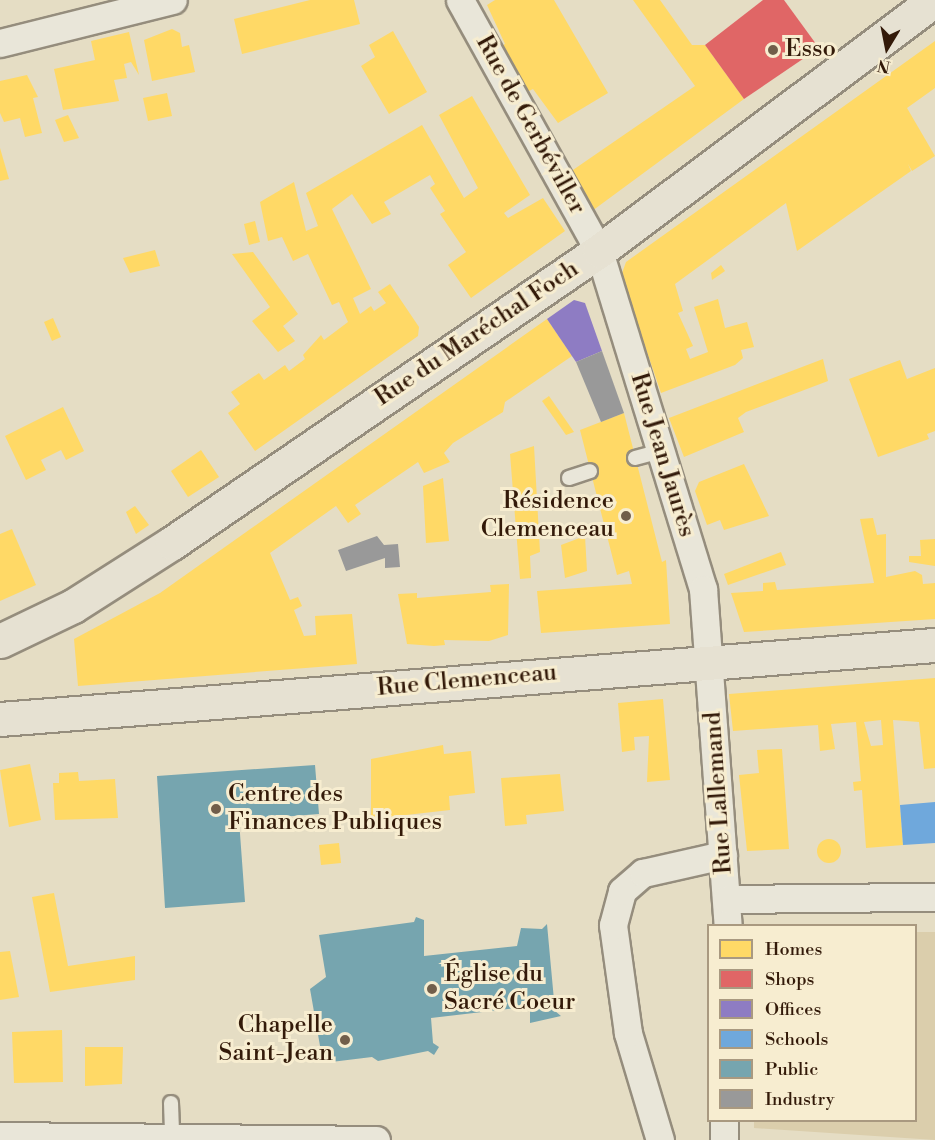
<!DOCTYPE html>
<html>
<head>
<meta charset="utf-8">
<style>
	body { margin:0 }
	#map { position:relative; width:935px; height:1140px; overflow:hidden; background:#e5ddc4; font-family:"Libre Bodoni",serif }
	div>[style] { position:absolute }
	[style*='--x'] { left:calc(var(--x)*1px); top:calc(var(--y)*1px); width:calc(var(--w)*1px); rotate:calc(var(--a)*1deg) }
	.green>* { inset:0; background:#dbceac }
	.homes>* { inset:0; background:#ffd966 }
	.round { border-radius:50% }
	.shops>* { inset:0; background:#e06666 }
	.offices>* { inset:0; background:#8e7cc3 }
	.schools>* { inset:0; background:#6fa8dc }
	.public>* { inset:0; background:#76a5af }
	.industry>* { inset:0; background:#999 }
	.roads { filter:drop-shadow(2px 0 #958d7d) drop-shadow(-2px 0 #958d7d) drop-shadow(0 2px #958d7d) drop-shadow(0 -2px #958d7d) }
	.service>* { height:14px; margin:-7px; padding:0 7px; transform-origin:7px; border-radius:7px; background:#e9e6d9 }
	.minor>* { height:27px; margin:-13.5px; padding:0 13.5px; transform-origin:13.5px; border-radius:13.5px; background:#e9e6d9 }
	.primary>* { height:33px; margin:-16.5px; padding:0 16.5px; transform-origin:16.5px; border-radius:16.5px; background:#e6e1d2 }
	.dots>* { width:16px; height:16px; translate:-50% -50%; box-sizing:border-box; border:3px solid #f7edd0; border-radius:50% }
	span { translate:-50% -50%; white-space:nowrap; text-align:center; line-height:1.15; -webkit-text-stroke:6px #f7edd0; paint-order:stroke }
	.poi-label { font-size:24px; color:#331a09 }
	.left { translate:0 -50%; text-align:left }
	.right { translate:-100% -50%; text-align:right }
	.street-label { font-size:24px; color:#331a09 }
	.legend { position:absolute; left:707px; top:924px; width:210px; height:198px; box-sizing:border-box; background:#f7edd0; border:2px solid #a99980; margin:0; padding:8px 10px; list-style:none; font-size:18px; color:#331a09 }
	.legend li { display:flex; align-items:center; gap:12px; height:30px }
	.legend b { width:30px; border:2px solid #a99980 }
	.north { position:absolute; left:857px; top:18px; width:60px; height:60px; -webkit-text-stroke:4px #f7edd0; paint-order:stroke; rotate:190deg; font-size:16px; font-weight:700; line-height:24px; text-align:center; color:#331a09 }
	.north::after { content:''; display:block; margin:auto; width:21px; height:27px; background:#331a09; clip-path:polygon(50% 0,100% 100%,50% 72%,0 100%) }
</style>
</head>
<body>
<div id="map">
	<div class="green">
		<div style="clip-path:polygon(916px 932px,935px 932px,935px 1140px,754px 1128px,754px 1120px,916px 1120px)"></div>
	</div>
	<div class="homes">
		<div style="clip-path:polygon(310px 0,354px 0,360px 24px,242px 54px,234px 19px)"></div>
		<div style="clip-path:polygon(495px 0,554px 0,608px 93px,558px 123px,533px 89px,525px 93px,498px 48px,505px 44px,487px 5px)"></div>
		<div style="clip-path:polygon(633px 0,660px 0,692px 45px,705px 45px,744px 99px,592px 211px,570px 172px,695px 86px)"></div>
		<div style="clip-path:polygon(172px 29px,180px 33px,182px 47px,189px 45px,195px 72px,152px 81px,144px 40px)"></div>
		<div style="clip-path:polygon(393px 31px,427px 92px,389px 114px,361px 66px,375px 57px,369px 45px)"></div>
		<div style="clip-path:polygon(129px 32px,139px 75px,131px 62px,124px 64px,127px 78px,114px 80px,119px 101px,63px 110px,54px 69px,95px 60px,91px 41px)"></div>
		<div style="clip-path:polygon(935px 41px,935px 88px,907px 108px,935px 156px,912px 171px,908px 164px,911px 171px,797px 251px,786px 203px,675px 284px,683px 311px,678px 313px,693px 346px,686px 349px,690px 359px,708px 352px,694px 307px,718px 299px,725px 328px,747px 322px,754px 347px,741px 350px,743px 358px,735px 365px,661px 393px,621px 276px,626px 262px)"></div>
		<div style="clip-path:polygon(27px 75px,38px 97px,33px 98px,42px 133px,25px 137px,20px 118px,4px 122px,0 113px,0 81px)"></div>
		<div style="clip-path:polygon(167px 93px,172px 116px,148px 121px,143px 98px)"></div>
		<div style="clip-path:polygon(472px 96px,530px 195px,504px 213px,508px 218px,543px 198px,565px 231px,471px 298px,448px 265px,466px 252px,440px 214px,445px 211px,430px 188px,435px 184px,430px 175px,384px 202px,391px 214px,372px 224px,352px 194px,332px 209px,371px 289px,353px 298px,360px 314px,371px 306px,374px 311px,386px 303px,378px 292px,390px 284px,419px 327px,418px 336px,255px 451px,228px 413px,240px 404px,231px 392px,259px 373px,264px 380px,285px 365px,289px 371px,305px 359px,303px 355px,321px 335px,324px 340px,348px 322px,339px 302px,332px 305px,308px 254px,293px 261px,282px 237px,268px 241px,260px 202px,294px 182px,306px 231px,318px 226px,306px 193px,422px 125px,464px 198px,478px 188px,439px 115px)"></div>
		<div style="clip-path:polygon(68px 115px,79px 138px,64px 142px,55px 120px)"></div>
		<div style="clip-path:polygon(0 148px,9px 179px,0 181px)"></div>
		<div style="clip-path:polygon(255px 221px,260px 242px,249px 245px,244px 224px)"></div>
		<div style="clip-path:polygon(155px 250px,160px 266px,130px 273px,123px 258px)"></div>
		<div style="clip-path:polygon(253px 252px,298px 314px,283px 326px,295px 341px,278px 352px,252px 321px,270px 307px,232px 254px)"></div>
		<div style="clip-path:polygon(721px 265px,725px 271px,712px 280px,711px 273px)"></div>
		<div style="clip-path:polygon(53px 318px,61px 337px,52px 341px,44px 322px)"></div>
		<div style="clip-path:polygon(547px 319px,572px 356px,505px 402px,503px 412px,453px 443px,444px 453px,450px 462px,424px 473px,418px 462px,355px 505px,361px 514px,348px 523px,336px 506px,270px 553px,290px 600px,298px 597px,302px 606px,294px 610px,304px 636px,316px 635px,315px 616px,352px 614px,357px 664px,78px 686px,74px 639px,160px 593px)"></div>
		<div style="clip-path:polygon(823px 359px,828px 381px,746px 412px,738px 418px,744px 432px,684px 457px,669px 418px)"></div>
		<div style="clip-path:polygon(900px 360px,907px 379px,935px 368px,935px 431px,927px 434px,929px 439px,878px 457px,849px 379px)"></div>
		<div style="clip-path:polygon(549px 396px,574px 432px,566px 435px,542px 401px)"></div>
		<div style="clip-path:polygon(63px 407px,84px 451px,66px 460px,61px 450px,41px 460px,46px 470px,26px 480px,5px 436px)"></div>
		<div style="clip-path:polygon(624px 413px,662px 562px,666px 560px,670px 624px,541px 633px,537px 591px,632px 584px,629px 571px,617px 575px,580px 430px)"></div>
		<div style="clip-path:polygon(534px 446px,540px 552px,530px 556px,531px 578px,520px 579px,510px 454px)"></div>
		<div style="clip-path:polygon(201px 450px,219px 477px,188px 497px,171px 471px)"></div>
		<div style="clip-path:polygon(744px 464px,769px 516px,724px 530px,720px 520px,707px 525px,695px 491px,699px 482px)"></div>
		<div style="clip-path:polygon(443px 478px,449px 541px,426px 543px,423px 486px)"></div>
		<div style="clip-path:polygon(135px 506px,149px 525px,136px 534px,126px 512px)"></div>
		<div style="clip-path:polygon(873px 518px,877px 535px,886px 534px,886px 577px,915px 571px,922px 575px,923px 584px,935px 583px,935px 619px,744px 632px,731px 593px,763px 591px,763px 583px,775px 582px,777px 590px,874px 583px,860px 519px)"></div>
		<div style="clip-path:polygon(12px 529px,36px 585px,0 601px,0 534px)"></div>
		<div style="clip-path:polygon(585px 536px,587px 571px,565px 578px,561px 545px)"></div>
		<div style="clip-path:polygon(935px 539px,935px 566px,909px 562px,909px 556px,921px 556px,920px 540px)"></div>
		<div style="clip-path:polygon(781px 552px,786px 565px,728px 585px,724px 574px)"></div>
		<div style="clip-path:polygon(509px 584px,508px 635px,489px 641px,444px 640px,445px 645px,434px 646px,407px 644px,398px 594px,417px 593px,417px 598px,491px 592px,490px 585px)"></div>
		<div style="clip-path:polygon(evenodd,935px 678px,935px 768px,924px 769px,919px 722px,893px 720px,903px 845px,866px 848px,862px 790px,854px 791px,853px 782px,861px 781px,856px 722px,831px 724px,835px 749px,820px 751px,818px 725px,733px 731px,729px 694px,935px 678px,881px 720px,883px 745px,871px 746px,864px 722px,881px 720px)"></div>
		<div style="clip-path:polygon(663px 699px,670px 780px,647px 782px,649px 736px,634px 737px,635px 750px,622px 752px,618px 703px)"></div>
		<div style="clip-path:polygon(443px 745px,444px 754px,471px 751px,475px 793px,449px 796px,450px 810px,371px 819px,371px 759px)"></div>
		<div style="clip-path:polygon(782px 749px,789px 849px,747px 851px,739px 775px,759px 773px,757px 750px)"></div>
		<div style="clip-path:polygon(30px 764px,41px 820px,9px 827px,0 770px)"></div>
		<div style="clip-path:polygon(78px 772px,79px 781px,115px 779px,118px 818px,55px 820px,53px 783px,59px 783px,59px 773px)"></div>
		<div style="clip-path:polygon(560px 774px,564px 811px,526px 815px,527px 824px,505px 826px,501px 778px)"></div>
		<div class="round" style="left:817px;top:839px;width:24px;height:24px"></div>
		<div style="clip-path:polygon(339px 843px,341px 863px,321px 865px,319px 845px)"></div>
		<div style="clip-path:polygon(54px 893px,68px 966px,135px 956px,135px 980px,50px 992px,32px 897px)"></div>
		<div style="clip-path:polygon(10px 951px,19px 997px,0 1000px,0 952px)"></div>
		<div style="clip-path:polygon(62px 1030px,63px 1082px,14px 1083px,12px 1032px)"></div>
		<div style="clip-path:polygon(85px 1047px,123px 1047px,122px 1084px,85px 1086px)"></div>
	</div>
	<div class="shops">
		<div style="clip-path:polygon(763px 0,784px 0,819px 48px,744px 99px,705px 45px)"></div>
	</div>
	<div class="offices">
		<div style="clip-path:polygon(574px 300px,585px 303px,602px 351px,576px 362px,547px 319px)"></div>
	</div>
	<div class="schools">
		<div style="clip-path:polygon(935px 802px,935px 843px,903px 845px,900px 805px)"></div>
	</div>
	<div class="public">
		<div style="clip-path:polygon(315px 765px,319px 814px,239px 820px,245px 902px,165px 908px,157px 776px)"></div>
		<div style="clip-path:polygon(416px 917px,424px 920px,424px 956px,517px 946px,521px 928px,542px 929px,547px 924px,555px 1011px,561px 1016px,530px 1023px,530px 1011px,524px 1007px,431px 1018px,433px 1043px,439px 1047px,434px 1055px,428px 1051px,378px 1061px,372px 1057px,323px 1063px,310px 989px,326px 977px,319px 935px,414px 922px)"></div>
	</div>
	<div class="industry">
		<div style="clip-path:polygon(602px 351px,624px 413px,601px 422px,576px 362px)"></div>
		<div style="clip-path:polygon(377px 536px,384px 545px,398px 544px,400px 567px,385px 568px,385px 558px,346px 571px,338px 550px)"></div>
	</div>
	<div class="roads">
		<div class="service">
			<div style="--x:635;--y:458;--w:27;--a:-15"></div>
			<div style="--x:569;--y:478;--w:22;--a:-18"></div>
			<div style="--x:171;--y:1103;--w:35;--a:88"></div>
		</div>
		<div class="minor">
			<div style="--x:460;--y:0;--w:287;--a:61"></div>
			<div style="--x:599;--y:251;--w:354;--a:72.9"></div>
			<div style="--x:703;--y:589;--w:338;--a:85.8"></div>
			<div style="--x:0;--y:43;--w:178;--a:-14"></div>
			<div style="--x:727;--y:899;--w:208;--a:-0.6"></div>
			<div style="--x:0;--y:1136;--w:376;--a:0.6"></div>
			<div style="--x:660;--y:1140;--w:112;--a:-106.7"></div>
			<div style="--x:628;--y:1033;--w:109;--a:-97.9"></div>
			<div style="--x:613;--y:925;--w:35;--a:-75"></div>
			<div style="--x:622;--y:891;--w:28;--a:-41"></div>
			<div style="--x:643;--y:873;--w:82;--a:-12.7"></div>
			<div style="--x:724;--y:1140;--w:20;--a:-90"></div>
		</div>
		<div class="primary">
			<div style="--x:0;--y:641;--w:81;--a:-25.6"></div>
			<div style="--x:73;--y:606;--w:117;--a:-32.5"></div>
			<div style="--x:172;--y:543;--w:517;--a:-34.37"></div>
			<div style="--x:599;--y:251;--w:419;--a:-36.8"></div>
			<div style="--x:0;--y:719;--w:938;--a:-4.53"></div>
		</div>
	</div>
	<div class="dots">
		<div style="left:773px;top:50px;background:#715e4a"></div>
		<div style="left:626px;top:516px;background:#715e4a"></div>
		<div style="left:216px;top:809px;background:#715e4a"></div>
		<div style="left:432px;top:989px;background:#715e4a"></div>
		<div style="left:345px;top:1040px;background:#715e4a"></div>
	</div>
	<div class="poi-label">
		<span class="left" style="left:785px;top:50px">Esso</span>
		<span class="right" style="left:614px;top:516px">Résidence<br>Clemenceau</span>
		<span class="left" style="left:228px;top:809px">Centre des<br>Finances Publiques</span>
		<span class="left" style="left:444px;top:989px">Église du<br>Sacré Coeur</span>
		<span class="right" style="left:333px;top:1040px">Chapelle<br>Saint-Jean</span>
	</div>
	<div class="street-label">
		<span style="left:530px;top:125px;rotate:61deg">Rue de Gerbéviller</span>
		<span style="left:477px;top:334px;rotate:-34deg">Rue du Maréchal Foch</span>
		<span style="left:662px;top:455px;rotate:73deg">Rue Jean Jaurès</span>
		<span style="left:467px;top:681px;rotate:-5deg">Rue Clemenceau</span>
		<span style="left:719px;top:793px;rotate:-94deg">Rue Lallemand</span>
	</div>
	<ul class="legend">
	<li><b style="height:16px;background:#ffd966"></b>Homes</li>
	<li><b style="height:16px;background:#e06666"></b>Shops</li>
	<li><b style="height:16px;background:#8e7cc3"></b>Offices</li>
	<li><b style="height:16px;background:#6fa8dc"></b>Schools</li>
	<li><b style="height:16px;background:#76a5af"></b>Public</li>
	<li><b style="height:16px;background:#999"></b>Industry</li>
	</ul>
	<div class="north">N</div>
</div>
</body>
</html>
